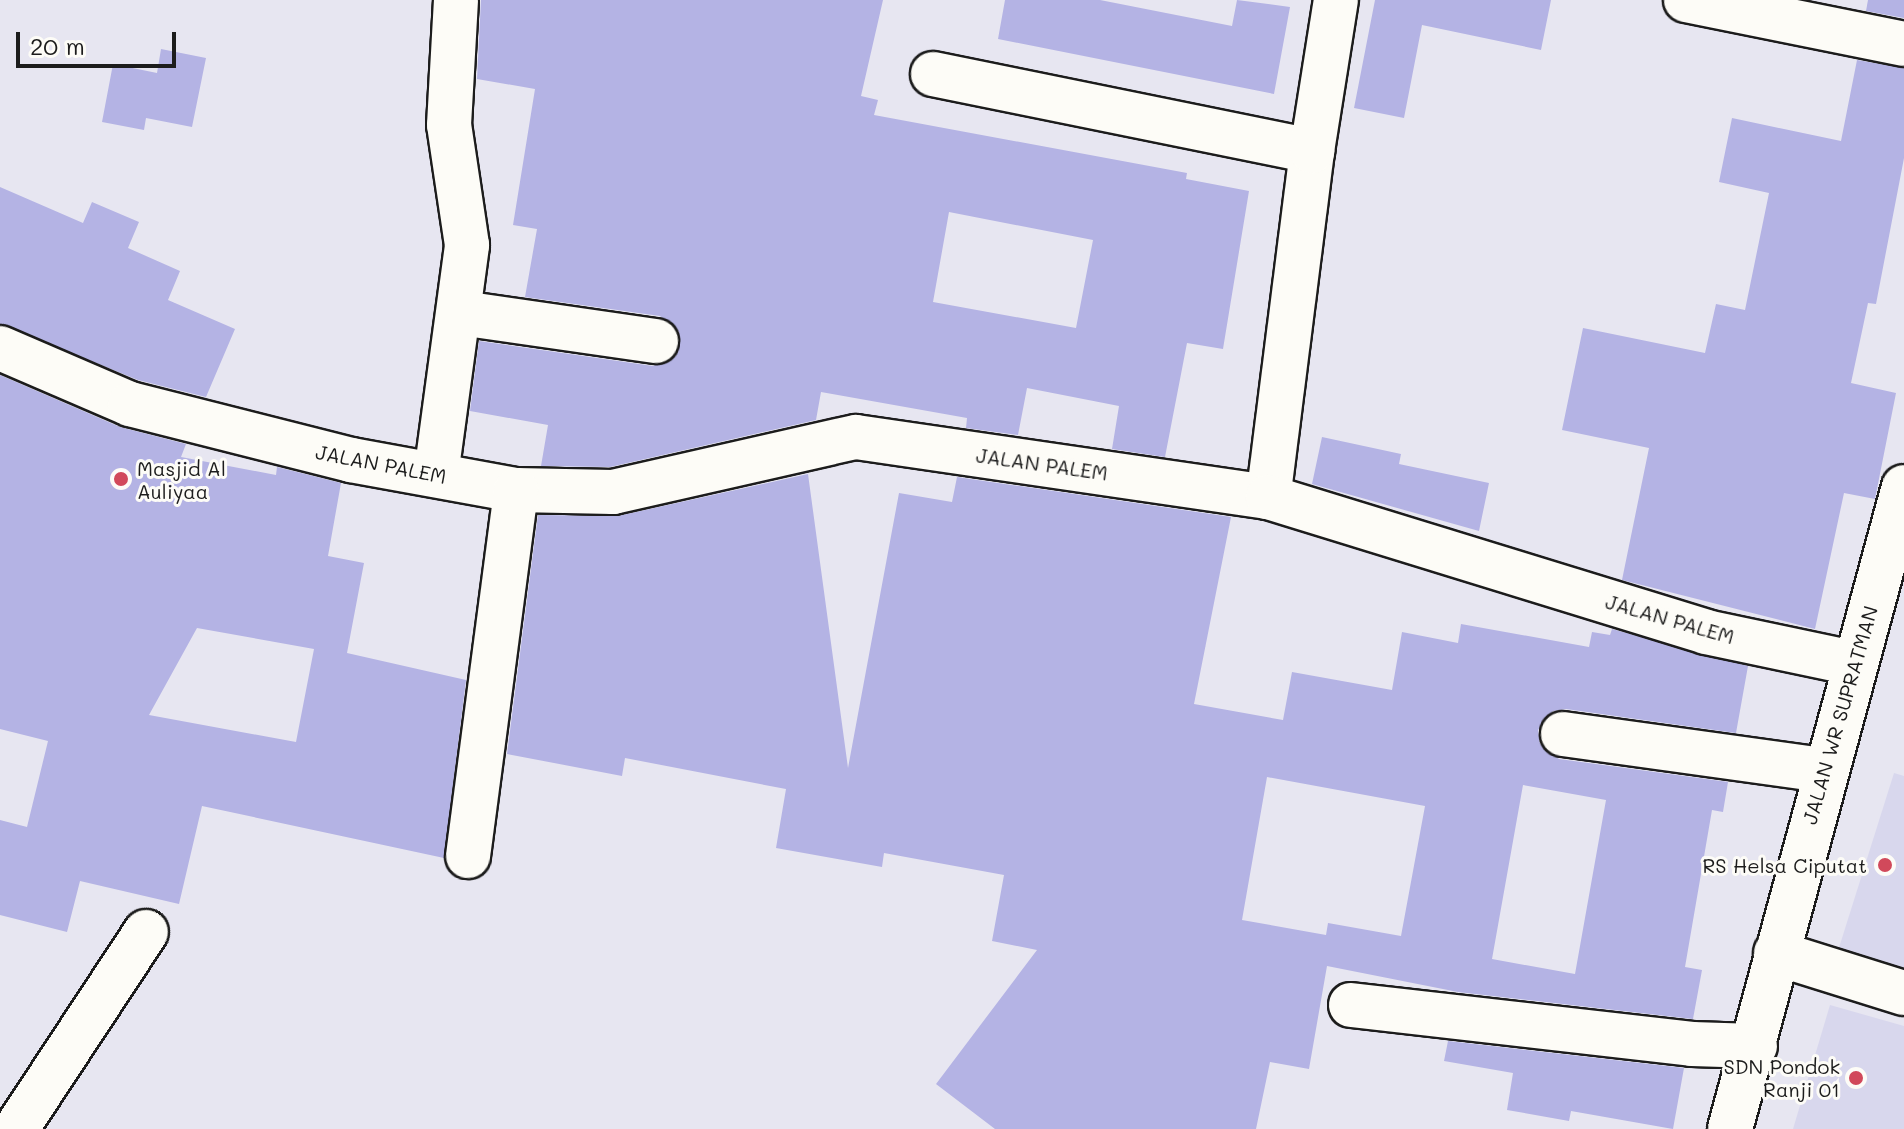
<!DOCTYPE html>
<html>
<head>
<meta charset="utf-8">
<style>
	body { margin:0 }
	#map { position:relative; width:1904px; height:1129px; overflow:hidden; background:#e7e6f1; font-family:Mali,sans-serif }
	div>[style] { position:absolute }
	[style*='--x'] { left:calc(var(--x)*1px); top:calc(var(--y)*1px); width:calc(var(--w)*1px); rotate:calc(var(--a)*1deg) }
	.built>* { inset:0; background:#d8d7ed }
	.building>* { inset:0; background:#b4b3e4 }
	.roads { filter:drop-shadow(2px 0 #1c1c1c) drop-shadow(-2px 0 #1c1c1c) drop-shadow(0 2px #1c1c1c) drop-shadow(0 -2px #1c1c1c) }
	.minor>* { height:44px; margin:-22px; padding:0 22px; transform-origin:22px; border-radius:22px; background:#fdfcf7 }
	.dots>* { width:22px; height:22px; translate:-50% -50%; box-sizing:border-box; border:4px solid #fdfcf7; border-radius:50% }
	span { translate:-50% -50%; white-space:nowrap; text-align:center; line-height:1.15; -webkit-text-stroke:6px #fdfcf7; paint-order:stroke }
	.street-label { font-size:20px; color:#1c1c1c }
	.poi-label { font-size:20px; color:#1c1c1c }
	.left { translate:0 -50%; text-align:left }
	.right { translate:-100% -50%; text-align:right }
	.scale { position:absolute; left:16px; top:32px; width:160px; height:36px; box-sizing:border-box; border:4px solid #1c1c1c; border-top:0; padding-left:10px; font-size:24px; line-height:28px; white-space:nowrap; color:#1c1c1c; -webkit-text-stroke:6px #fdfcf7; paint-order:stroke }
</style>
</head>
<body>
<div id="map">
	<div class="built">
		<div style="clip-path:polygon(1894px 773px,1904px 776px,1904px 974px,1837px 954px)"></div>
		<div style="clip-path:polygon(1830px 1005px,1904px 1026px,1904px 1129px,1793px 1129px)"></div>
	</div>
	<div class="building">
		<div style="clip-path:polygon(evenodd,481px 0,883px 0,861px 96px,878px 100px,874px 115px,1187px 173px,1186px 179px,1249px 191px,1223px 349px,1187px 343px,1165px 457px,1112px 449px,1119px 406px,1027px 388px,1018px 435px,966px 428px,967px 418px,821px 392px,816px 420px,610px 467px,541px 466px,548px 425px,470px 411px,479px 341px,653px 366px,676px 356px,679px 332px,660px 316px,525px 297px,537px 229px,513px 225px,535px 89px,477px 79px,481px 0,949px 212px,1093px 240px,1076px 328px,933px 302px,949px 212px)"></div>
		<div style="clip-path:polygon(1005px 0,1100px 0,1232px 26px,1237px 0,1290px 7px,1274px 94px,998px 39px)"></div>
		<div style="clip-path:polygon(1375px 0,1551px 0,1541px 50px,1422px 25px,1404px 118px,1354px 108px)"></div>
		<div style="clip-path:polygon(1868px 0,1904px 0,1904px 18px,1866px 11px)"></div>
		<div style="clip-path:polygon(161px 49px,206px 58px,192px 127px,146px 118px,144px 130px,102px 122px,113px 64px,157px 73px)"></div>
		<div style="clip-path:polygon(1857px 60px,1904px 68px,1904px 158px,1876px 304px,1868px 303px,1851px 383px,1896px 393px,1875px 499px,1844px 493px,1815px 629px,1622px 580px,1649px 448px,1562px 430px,1583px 328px,1705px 353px,1716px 304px,1745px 310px,1769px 193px,1719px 182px,1732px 118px,1841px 141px)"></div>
		<div style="clip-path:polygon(0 187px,83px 223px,92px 202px,139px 222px,128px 248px,180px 271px,168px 300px,235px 329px,206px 397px,138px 380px,0 324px)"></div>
		<div style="clip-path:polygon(evenodd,0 375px,120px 427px,186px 444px,181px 457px,276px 475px,277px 467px,341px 483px,328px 556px,364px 563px,347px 653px,466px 680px,444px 858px,202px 806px,179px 904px,80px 881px,67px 932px,0 915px,0 820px,27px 827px,48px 741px,0 729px,0 375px,197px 628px,314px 649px,296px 742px,149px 715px,197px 628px)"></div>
		<div style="clip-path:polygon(1322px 437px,1401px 454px,1399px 464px,1489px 483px,1479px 531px,1312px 484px)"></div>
		<div style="clip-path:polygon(evenodd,808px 474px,848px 768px,899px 493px,952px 502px,957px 477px,1231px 517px,1194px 704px,1283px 720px,1292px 672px,1392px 690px,1402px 632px,1458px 643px,1461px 624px,1589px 647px,1592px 632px,1610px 635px,1612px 629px,1748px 666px,1736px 733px,1566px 709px,1553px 711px,1538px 730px,1540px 744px,1559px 759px,1728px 782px,1723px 812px,1712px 810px,1685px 967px,1702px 970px,1693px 1019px,1458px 992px,1327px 966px,1309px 1069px,1270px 1062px,1256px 1129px,995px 1129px,936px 1084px,1037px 950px,992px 941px,1004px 875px,884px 853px,882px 867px,776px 848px,786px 789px,625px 758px,622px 776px,507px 754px,538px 515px,618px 516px,808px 474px,1267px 777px,1425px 806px,1401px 936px,1328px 923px,1326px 935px,1242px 920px,1267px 777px,808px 474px,1523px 785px,1606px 800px,1575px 974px,1492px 959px,1523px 785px)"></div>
		<div style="clip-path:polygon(1448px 1041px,1684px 1068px,1673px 1129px,1571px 1111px,1569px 1121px,1507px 1110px,1513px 1073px,1444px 1061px)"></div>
	</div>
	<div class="roads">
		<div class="minor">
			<div style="--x:1686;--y:0;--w:222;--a:11.4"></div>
			<div style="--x:933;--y:74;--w:387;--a:11.5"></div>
			<div style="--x:1312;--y:151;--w:349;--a:97.2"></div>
			<div style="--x:1312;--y:151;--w:153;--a:-81"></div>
			<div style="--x:461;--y:313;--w:197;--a:8.2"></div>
			<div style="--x:0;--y:348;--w:142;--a:23.3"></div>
			<div style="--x:130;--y:404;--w:228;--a:14.2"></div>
			<div style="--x:351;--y:460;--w:168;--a:10.3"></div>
			<div style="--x:516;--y:490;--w:97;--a:1.2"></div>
			<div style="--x:613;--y:492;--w:249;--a:-12.8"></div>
			<div style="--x:856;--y:437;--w:416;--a:8.3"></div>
			<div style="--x:1268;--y:497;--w:458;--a:17.1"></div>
			<div style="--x:1706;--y:632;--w:150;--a:11.9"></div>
			<div style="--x:436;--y:475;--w:232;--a:-82.3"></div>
			<div style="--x:467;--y:245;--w:121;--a:-98.5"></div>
			<div style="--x:449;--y:125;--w:125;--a:-86.8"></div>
			<div style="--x:1563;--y:734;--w:262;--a:7.9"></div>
			<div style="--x:468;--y:856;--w:369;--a:-82.5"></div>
			<div style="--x:1776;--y:953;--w:134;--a:17.4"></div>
			<div style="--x:1351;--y:1005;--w:343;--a:6.5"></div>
			<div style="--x:1692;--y:1044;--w:63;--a:1.8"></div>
			<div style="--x:16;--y:1129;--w:236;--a:-56.6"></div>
			<div style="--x:1730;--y:1129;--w:665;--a:-74.84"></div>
		</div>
	</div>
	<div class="dots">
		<div style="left:121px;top:479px;background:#d1495b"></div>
		<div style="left:1885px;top:865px;background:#d1495b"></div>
		<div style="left:1856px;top:1078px;background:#d1495b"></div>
	</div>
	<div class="street-label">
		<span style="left:381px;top:464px;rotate:11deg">JALAN PALEM</span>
		<span style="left:1042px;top:464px;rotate:8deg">JALAN PALEM</span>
		<span style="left:1670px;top:619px;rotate:16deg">JALAN PALEM</span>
		<span style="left:1840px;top:715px;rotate:-74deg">JALAN WR SUPRATMAN</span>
	</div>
	<div class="poi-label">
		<span class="left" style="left:137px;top:480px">Masjid Al<br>Auliyaa</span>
		<span class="right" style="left:1867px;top:865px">RS Helsa Ciputat</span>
		<span class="right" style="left:1840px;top:1078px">SDN Pondok<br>Ranji 01</span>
	</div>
	<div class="scale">20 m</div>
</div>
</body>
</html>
